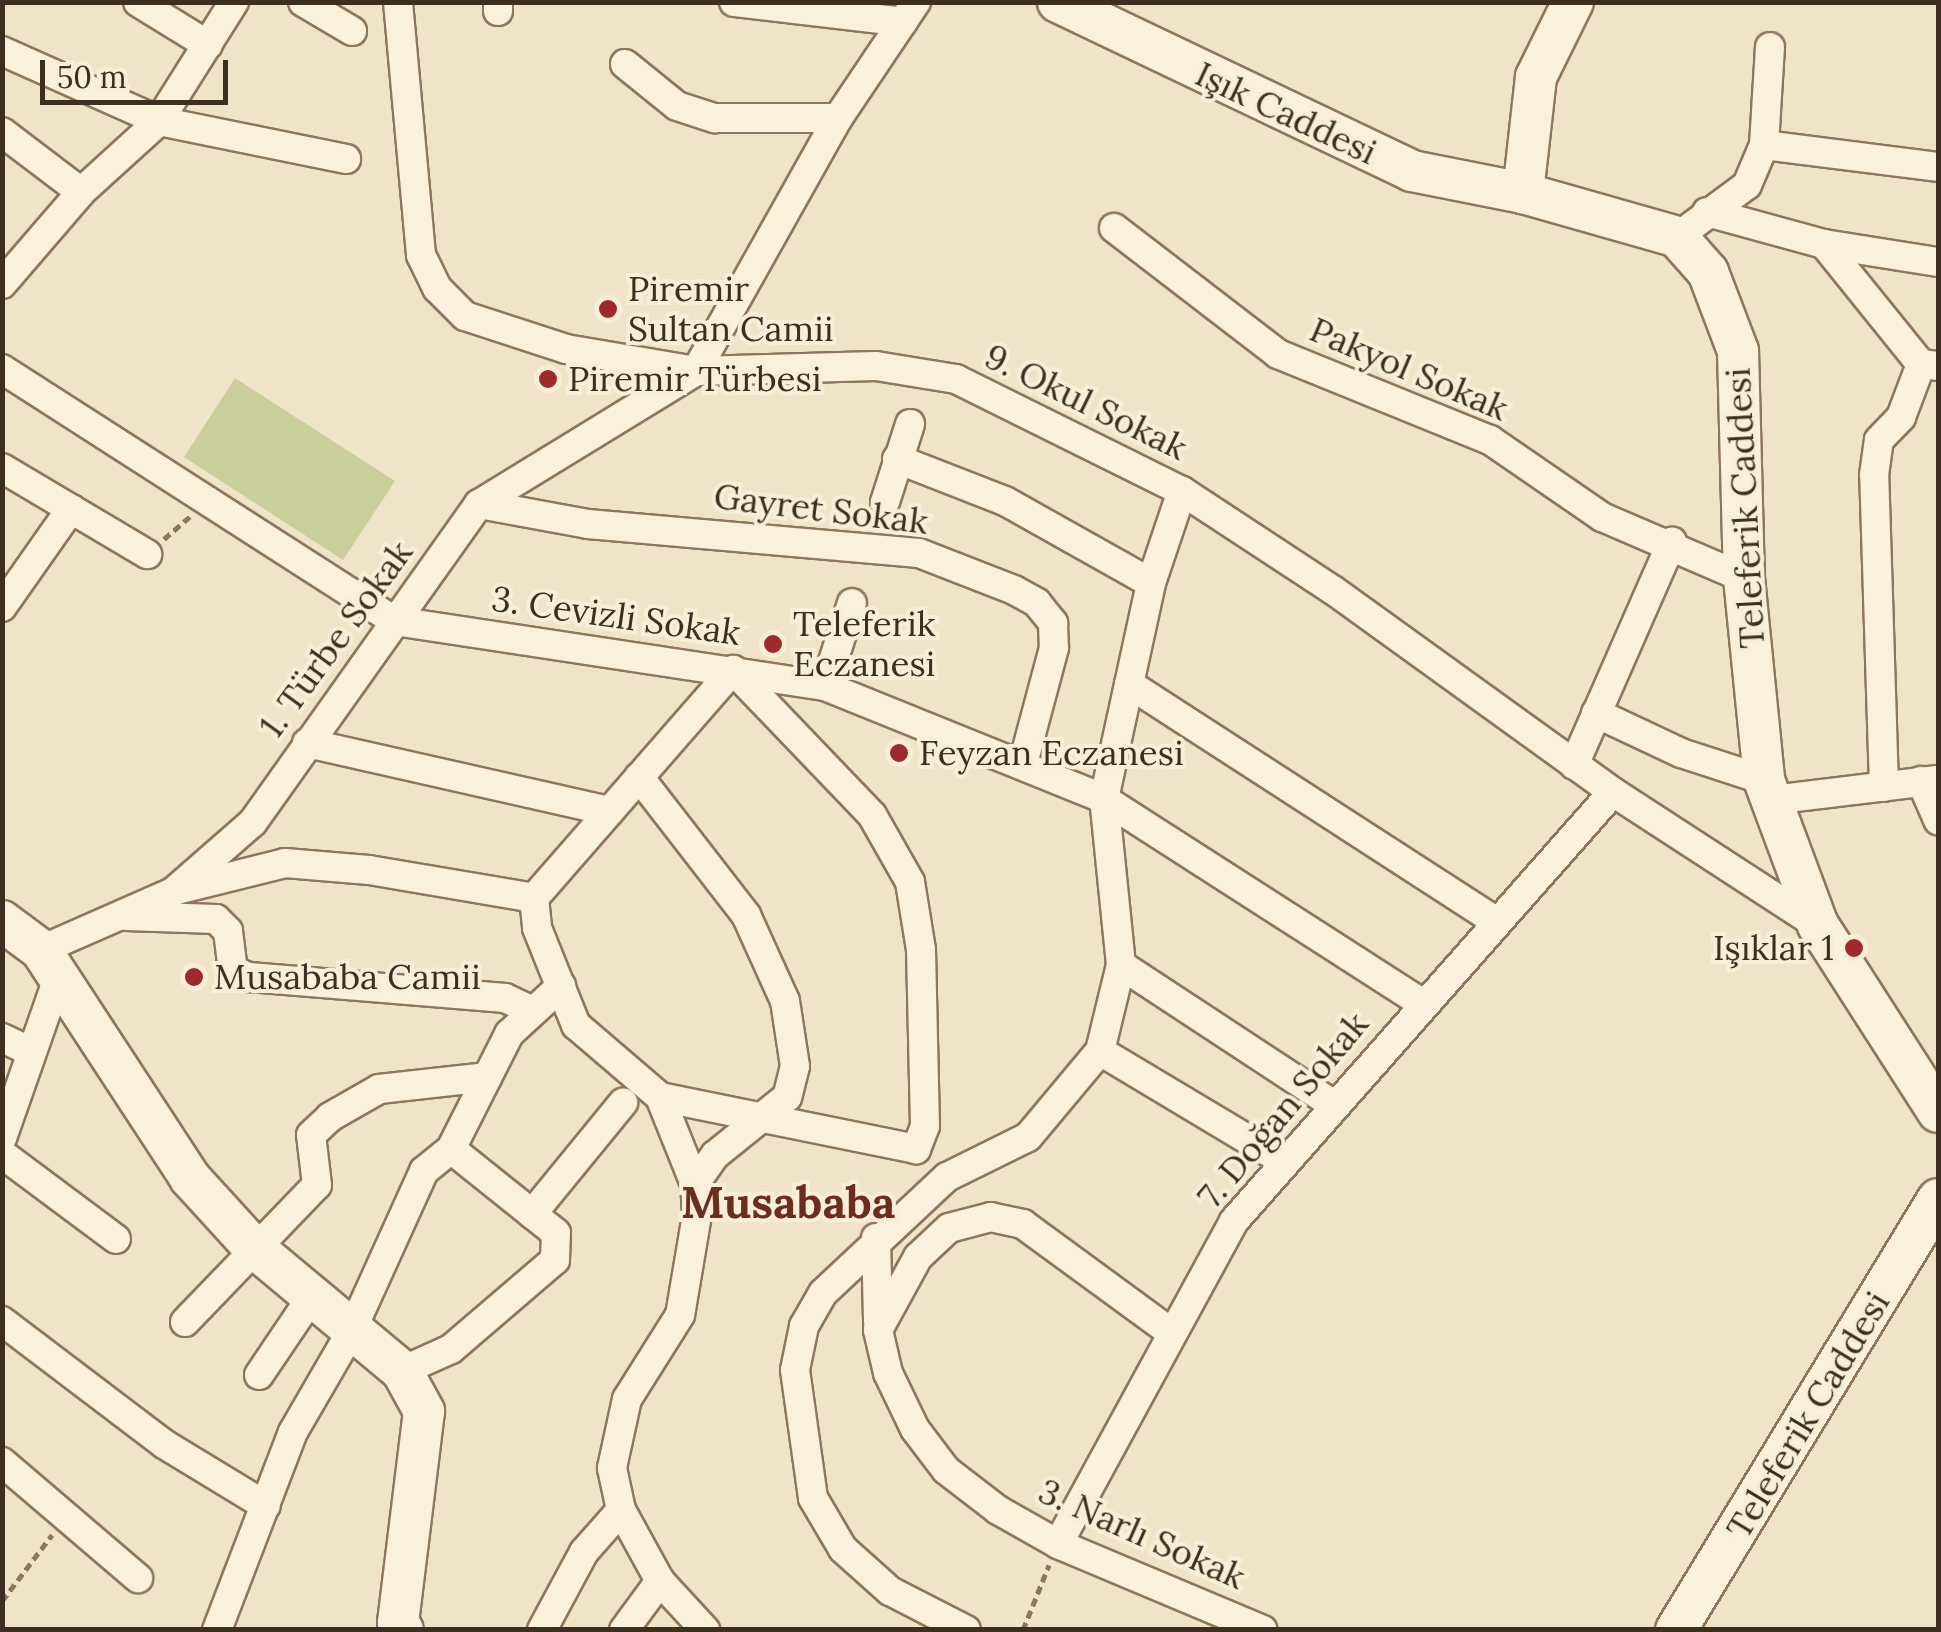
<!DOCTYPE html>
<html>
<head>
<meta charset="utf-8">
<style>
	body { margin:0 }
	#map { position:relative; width:1941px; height:1632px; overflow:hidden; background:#f0e4c8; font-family:Lora,serif }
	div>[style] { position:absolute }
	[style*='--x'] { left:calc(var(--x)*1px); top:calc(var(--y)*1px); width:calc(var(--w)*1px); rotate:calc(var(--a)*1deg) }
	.green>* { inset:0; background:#c9cf9b }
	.path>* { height:5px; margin-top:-2.5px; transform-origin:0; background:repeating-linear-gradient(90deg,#8d765c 0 8px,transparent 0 13px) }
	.roads { filter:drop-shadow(2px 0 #8d765c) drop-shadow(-2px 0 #8d765c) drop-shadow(0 2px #8d765c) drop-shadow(0 -2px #8d765c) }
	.street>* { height:28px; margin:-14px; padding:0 14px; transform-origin:14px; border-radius:14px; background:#faf1dc }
	.secondary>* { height:40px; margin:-20px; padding:0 20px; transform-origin:20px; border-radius:20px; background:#faf1dc }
	.dots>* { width:28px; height:28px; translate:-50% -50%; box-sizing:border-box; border:5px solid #f7eed8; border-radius:50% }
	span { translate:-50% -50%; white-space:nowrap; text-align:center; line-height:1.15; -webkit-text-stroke:8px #f7eed8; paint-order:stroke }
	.street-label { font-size:35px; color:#3d2e20 }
	.poi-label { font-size:35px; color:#3d2e20 }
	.left { translate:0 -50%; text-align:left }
	.right { translate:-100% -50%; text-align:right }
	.district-label { font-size:45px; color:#6b2e1e; font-weight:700 }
	.frame { position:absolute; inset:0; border:5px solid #3d2e20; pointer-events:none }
	.scale { position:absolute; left:40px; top:60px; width:188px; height:45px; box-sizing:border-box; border:5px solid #3d2e20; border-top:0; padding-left:12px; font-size:30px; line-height:35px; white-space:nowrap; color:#3d2e20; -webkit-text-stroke:8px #f7eed8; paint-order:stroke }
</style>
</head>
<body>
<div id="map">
	<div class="green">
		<div style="clip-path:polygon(235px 378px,395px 481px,343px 560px,184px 457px)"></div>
	</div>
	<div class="path">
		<div style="--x:164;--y:539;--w:35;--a:-41"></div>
		<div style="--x:2;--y:1601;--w:83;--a:-52.9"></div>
		<div style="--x:1023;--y:1630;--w:70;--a:-68.2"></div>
	</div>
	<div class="roads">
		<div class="street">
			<div style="--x:138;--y:2;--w:82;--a:31.6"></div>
			<div style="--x:303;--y:2;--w:57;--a:30.6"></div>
			<div style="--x:398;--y:2;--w:254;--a:84.8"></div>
			<div style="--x:421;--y:255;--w:37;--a:64"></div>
			<div style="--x:437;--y:288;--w:40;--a:45"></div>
			<div style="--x:465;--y:316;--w:106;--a:18.1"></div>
			<div style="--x:566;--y:349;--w:132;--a:9.6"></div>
			<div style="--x:696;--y:371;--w:180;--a:-1.6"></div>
			<div style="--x:876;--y:366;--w:81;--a:9.2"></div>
			<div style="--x:956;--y:379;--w:252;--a:26.4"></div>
			<div style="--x:1182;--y:491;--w:181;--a:33.3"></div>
			<div style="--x:1333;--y:590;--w:345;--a:35.8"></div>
			<div style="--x:1613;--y:792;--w:244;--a:33"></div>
			<div style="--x:734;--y:2;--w:170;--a:6.7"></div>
			<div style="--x:498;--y:11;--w:9;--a:-90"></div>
			<div style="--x:2;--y:51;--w:172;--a:24"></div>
			<div style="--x:159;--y:121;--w:191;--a:11.5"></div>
			<div style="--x:625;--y:64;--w:67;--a:38.9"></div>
			<div style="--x:677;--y:106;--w:40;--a:18"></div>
			<div style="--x:715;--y:118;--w:123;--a:0"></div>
			<div style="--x:2;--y:132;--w:99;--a:37.2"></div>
			<div style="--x:1764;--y:145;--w:98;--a:-86.5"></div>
			<div style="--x:1707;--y:212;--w:121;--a:15.3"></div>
			<div style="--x:1824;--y:244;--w:154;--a:51.1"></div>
			<div style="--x:1921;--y:364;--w:16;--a:7"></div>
			<div style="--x:1114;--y:228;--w:207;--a:37.5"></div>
			<div style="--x:1278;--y:354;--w:229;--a:22.1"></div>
			<div style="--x:1490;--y:440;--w:136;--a:34.5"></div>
			<div style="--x:1602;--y:517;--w:155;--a:23.2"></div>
			<div style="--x:1677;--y:237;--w:87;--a:-36.6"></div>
			<div style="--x:1747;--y:185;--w:43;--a:-67"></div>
			<div style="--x:1764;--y:145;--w:175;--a:7.2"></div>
			<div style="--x:1824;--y:244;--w:115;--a:9"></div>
			<div style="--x:2;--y:284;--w:121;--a:-49.3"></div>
			<div style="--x:81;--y:192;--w:105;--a:-42.3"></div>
			<div style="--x:159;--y:121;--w:141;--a:-57.8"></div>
			<div style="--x:2;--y:369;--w:467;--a:32.7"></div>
			<div style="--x:395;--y:621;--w:435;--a:8.6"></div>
			<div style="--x:825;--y:686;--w:301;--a:22"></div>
			<div style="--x:1104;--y:799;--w:378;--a:32.7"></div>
			<div style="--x:897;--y:459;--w:116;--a:21.3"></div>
			<div style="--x:1005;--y:501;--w:167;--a:29.3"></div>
			<div style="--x:2;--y:468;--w:169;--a:30.7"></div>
			<div style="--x:885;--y:502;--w:82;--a:-72.2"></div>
			<div style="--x:479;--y:504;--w:111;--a:10.4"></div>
			<div style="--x:588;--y:524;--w:332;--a:5"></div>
			<div style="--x:919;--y:553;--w:102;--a:21.3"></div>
			<div style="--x:1014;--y:590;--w:26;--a:29"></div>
			<div style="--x:1037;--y:603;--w:26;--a:51"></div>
			<div style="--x:1053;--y:623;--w:25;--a:88"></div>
			<div style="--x:1054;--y:648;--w:120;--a:105"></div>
			<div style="--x:2;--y:607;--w:120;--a:-54.9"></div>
			<div style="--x:1129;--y:684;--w:437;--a:32.9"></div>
			<div style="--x:825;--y:686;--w:87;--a:-72"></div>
			<div style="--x:1596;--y:713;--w:94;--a:25.2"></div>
			<div style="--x:1681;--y:753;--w:87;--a:18"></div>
			<div style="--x:307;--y:743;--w:310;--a:12.7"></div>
			<div style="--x:1574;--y:765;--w:244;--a:-66.3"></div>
			<div style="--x:639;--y:777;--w:175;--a:52.2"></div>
			<div style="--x:746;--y:915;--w:94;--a:65.6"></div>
			<div style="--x:785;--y:1001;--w:66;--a:81.3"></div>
			<div style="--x:795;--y:1066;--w:32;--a:104"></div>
			<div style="--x:787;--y:1097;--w:92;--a:141.1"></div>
			<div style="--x:715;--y:1155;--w:35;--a:125"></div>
			<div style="--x:1921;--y:781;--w:43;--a:66.4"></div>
			<div style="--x:1884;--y:787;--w:312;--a:-91.8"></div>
			<div style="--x:1874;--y:475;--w:35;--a:-82"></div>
			<div style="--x:1879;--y:440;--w:32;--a:-46"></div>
			<div style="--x:1901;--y:417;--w:57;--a:-69.3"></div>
			<div style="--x:1772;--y:800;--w:167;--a:-6.9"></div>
			<div style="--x:181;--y:889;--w:107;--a:-14"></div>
			<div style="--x:285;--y:863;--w:84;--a:4.8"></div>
			<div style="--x:369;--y:870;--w:167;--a:9.6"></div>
			<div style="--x:534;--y:898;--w:303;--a:-48.9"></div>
			<div style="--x:733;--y:670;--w:201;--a:46.2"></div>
			<div style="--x:872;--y:815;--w:77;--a:60.4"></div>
			<div style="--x:910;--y:882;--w:69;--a:80.8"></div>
			<div style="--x:921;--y:950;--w:176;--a:88.7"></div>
			<div style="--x:925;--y:1126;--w:25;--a:111"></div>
			<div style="--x:916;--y:1149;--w:261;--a:-168.5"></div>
			<div style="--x:534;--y:898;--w:30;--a:84"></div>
			<div style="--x:537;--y:928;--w:105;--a:68.1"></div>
			<div style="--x:576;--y:1025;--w:111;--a:40.6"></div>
			<div style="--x:660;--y:1097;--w:94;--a:68.1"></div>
			<div style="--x:695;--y:1184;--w:31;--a:86"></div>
			<div style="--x:697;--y:1215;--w:101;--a:99.6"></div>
			<div style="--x:680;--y:1315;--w:99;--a:122.2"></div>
			<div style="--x:627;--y:1399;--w:71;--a:102.3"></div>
			<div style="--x:612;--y:1468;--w:43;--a:77.9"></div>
			<div style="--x:621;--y:1510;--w:81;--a:61.2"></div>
			<div style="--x:660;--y:1581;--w:67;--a:47.4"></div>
			<div style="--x:126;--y:916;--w:90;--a:1.9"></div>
			<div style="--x:216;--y:919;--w:17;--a:45"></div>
			<div style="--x:228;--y:931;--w:40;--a:82.9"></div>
			<div style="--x:233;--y:971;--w:17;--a:21"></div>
			<div style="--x:249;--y:977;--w:257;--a:4.7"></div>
			<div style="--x:505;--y:998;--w:31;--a:25"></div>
			<div style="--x:41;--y:950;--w:144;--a:-23.7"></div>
			<div style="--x:173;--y:892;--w:106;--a:-41.2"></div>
			<div style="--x:253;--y:822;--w:390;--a:-54.6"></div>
			<div style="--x:479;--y:504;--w:255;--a:-31.5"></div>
			<div style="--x:696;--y:371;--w:290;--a:-60.7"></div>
			<div style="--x:838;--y:118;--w:140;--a:-56.1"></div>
			<div style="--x:1121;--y:965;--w:254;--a:33.3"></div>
			<div style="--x:2;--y:1038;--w:31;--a:25"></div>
			<div style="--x:1100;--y:1051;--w:212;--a:30.9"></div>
			<div style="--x:2;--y:1138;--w:170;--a:-70.7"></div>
			<div style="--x:2;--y:1154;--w:142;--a:36.7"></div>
			<div style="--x:532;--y:1214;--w:144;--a:-50.7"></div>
			<div style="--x:876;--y:1238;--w:84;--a:88.6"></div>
			<div style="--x:2;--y:1321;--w:203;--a:37.2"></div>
			<div style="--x:164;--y:1444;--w:119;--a:31.3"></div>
			<div style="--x:185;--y:1322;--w:190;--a:-46.1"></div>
			<div style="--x:317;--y:1185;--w:50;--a:-96.8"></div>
			<div style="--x:311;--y:1135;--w:26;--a:-43"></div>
			<div style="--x:330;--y:1117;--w:56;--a:-29.7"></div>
			<div style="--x:379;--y:1089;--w:109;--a:-6.3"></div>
			<div style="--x:1169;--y:1331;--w:181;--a:-143.8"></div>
			<div style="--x:1023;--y:1224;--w:33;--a:-168"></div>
			<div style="--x:991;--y:1217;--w:43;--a:165.3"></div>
			<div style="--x:949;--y:1228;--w:42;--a:136.9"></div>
			<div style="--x:918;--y:1257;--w:83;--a:118.7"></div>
			<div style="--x:878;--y:1330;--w:44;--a:76.9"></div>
			<div style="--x:888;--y:1373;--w:62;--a:64.3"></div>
			<div style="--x:915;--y:1429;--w:51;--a:52.9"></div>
			<div style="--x:946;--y:1470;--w:66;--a:37.6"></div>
			<div style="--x:998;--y:1510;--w:69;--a:29.5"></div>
			<div style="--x:1058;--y:1544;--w:222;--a:22.8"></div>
			<div style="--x:402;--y:1371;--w:54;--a:-24.2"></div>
			<div style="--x:451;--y:1349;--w:137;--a:-40.6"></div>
			<div style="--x:555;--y:1260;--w:27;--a:-88"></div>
			<div style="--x:556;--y:1233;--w:134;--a:-141.3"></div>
			<div style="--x:259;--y:1375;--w:93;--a:-56"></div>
			<div style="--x:2;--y:1462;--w:179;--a:40.5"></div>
			<div style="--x:1058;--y:1544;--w:368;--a:-61.4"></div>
			<div style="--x:1234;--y:1221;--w:572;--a:-48.54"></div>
			<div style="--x:217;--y:1630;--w:212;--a:-69"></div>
			<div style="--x:293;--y:1432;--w:116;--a:-59.9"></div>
			<div style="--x:351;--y:1332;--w:177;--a:-65.6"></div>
			<div style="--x:424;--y:1171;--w:35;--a:-39"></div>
			<div style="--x:451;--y:1149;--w:129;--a:-63.2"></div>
			<div style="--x:509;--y:1034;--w:71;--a:-42.7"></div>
			<div style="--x:542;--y:1630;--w:89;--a:-61.7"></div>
			<div style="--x:584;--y:1552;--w:56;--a:-48.6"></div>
			<div style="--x:624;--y:1630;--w:61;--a:-53.7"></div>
			<div style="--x:966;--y:1630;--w:85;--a:-152.8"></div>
			<div style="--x:890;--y:1591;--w:63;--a:-138.2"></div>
			<div style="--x:843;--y:1549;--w:59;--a:-120.5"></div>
			<div style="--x:813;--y:1498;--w:129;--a:-98"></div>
			<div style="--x:795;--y:1370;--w:45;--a:-78.4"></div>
			<div style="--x:804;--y:1326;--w:38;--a:-60"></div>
			<div style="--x:823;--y:1293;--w:170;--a:-43.1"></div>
			<div style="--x:947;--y:1177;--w:90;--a:-26.3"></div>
			<div style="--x:1028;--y:1137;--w:112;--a:-50.1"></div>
			<div style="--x:1100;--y:1051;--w:89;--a:-76.3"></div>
			<div style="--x:1121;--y:965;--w:167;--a:-95.8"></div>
			<div style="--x:1104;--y:799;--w:221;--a:-77.7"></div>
			<div style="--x:1151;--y:583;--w:97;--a:-71.4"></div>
		</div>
		<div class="secondary">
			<div style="--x:1058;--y:2;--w:392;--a:25.5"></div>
			<div style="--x:1412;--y:171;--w:113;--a:11.2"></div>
			<div style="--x:1573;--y:2;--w:84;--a:116.3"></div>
			<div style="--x:1536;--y:77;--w:117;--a:96.4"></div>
			<div style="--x:1523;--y:193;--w:160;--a:15.9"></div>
			<div style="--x:1677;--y:237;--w:47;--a:48.5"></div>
			<div style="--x:1708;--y:272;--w:85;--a:69.2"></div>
			<div style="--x:1738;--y:351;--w:227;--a:88.5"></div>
			<div style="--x:1744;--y:578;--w:203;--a:84.3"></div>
			<div style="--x:1764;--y:780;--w:155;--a:69.6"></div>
			<div style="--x:1818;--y:925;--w:222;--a:57.3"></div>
			<div style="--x:2;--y:921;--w:49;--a:36.6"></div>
			<div style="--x:41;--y:950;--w:272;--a:56.8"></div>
			<div style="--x:190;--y:1178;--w:92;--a:47.6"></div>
			<div style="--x:252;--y:1246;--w:195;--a:39.8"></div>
			<div style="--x:402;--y:1371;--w:46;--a:61.2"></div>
			<div style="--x:424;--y:1411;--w:213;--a:97"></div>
			<div style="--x:398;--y:1622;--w:9;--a:58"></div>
			<div style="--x:1676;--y:1630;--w:504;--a:-58.71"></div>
		</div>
	</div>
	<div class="dots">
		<div style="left:608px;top:309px;background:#9e2a2b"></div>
		<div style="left:548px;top:379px;background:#9e2a2b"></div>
		<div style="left:773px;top:644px;background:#9e2a2b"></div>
		<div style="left:899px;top:753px;background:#9e2a2b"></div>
		<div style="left:1854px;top:948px;background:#9e2a2b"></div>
		<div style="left:194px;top:977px;background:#9e2a2b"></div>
	</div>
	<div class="street-label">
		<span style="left:1286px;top:113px;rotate:25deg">Işık Caddesi</span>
		<span style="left:1409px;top:369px;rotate:23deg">Pakyol Sokak</span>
		<span style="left:1086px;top:402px;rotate:26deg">9. Okul Sokak</span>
		<span style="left:1745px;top:508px;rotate:-93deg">Teleferik Caddesi</span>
		<span style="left:821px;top:509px;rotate:7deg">Gayret Sokak</span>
		<span style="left:616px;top:616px;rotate:8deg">3. Cevizli Sokak</span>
		<span style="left:336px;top:639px;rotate:-54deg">1. Türbe Sokak</span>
		<span style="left:1283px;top:1110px;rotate:-50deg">7. Doğan Sokak</span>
		<span style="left:1808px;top:1415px;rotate:-59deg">Teleferik Caddesi</span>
		<span style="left:1142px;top:1534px;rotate:24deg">3. Narlı Sokak</span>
	</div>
	<div class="poi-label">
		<span class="left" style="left:628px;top:309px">Piremir<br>Sultan Camii</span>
		<span class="left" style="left:568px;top:379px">Piremir Türbesi</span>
		<span class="left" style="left:793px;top:644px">Teleferik<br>Eczanesi</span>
		<span class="left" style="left:919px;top:753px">Feyzan Eczanesi</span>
		<span class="right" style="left:1834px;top:948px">Işıklar 1</span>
		<span class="left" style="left:214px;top:977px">Musababa Camii</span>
	</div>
	<div class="district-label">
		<span style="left:788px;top:1202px">Musababa</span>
	</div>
	<div class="frame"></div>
	<div class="scale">50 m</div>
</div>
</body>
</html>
